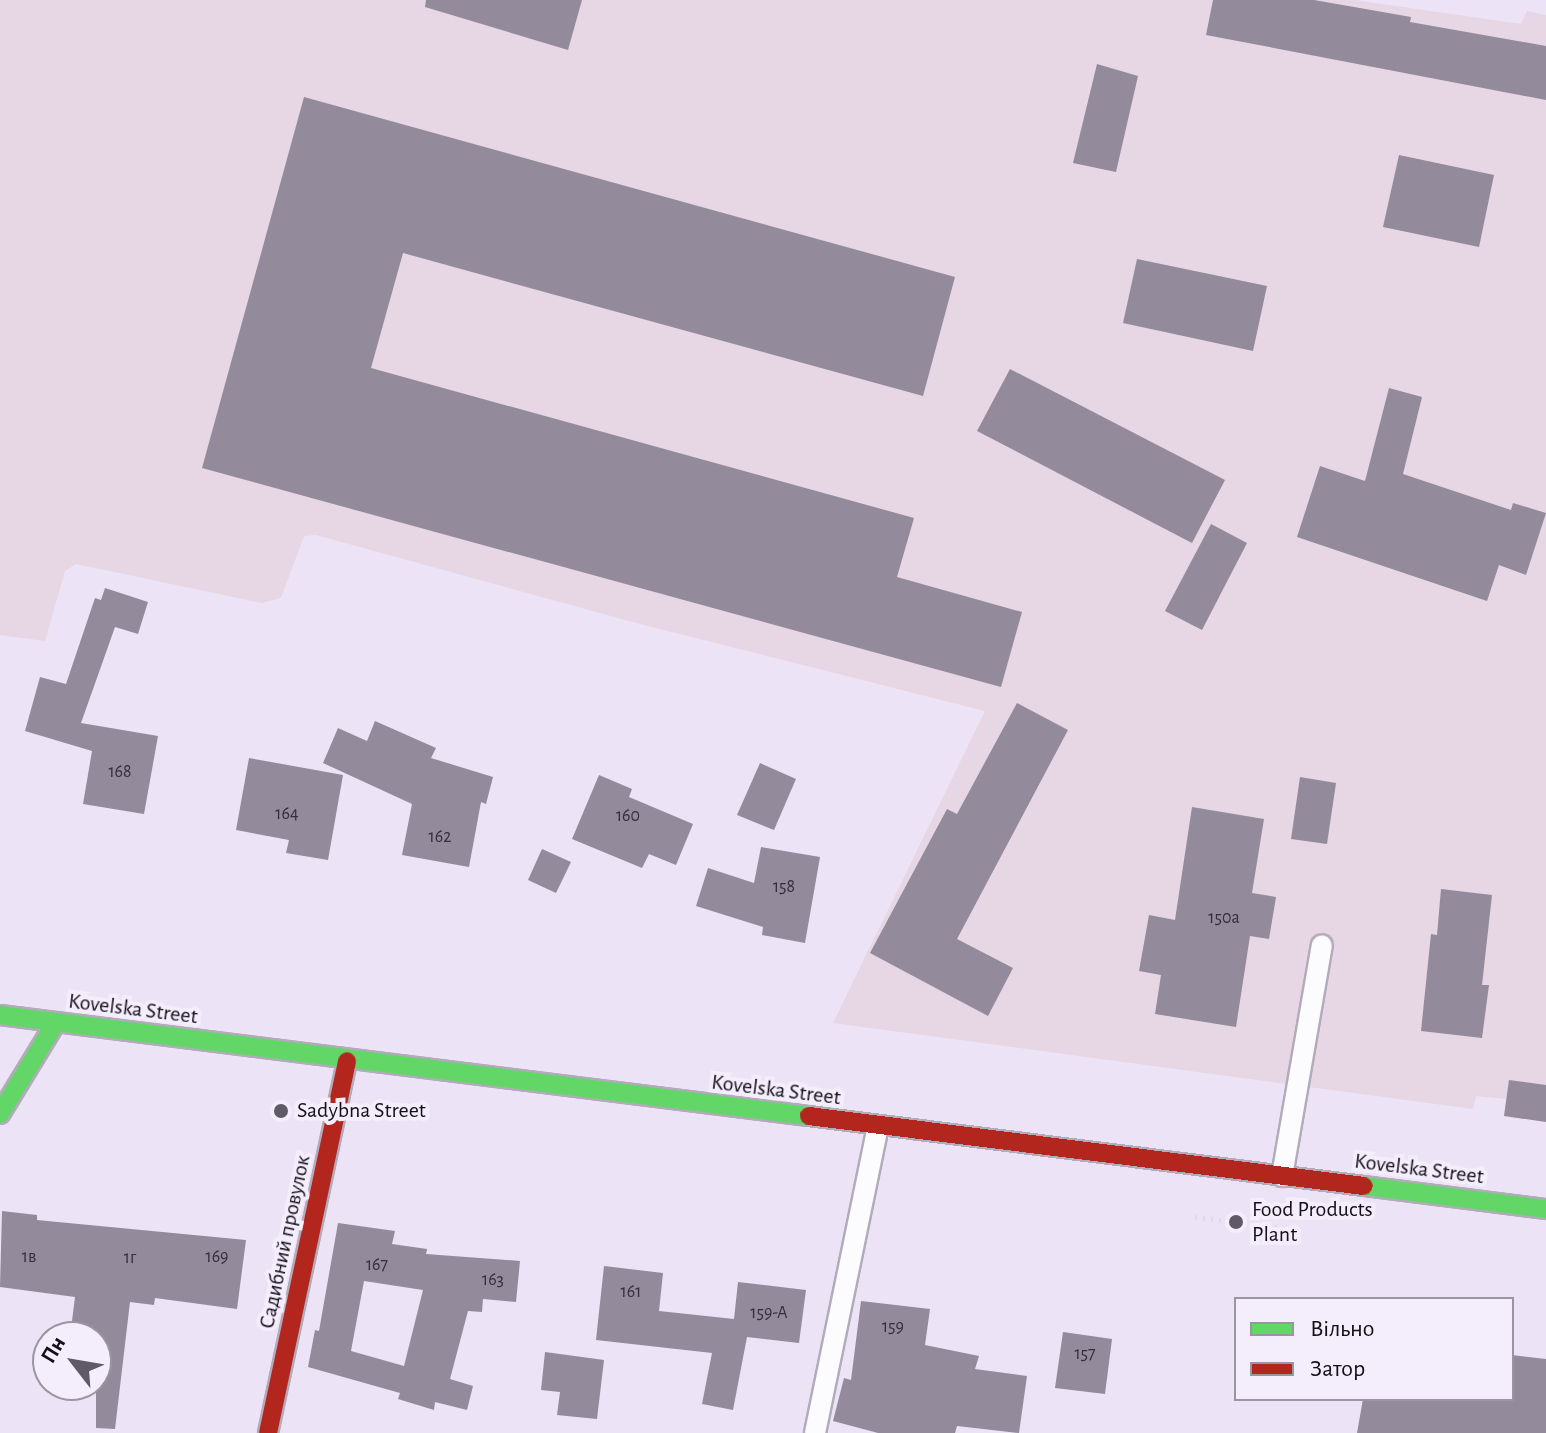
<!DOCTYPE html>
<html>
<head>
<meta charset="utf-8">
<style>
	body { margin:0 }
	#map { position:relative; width:1546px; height:1433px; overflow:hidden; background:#ece3f6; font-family:"Alegreya Sans",sans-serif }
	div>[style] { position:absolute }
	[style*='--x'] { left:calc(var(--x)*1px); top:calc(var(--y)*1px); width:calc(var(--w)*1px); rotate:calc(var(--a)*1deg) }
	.industrial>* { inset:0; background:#e7d6e3 }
	.building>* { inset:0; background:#938a9b }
	.path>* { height:5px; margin-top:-2.5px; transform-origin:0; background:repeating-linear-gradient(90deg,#dedbe1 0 2px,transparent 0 8px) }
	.roads { filter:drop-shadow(2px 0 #b2abb9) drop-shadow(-2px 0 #b2abb9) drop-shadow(0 2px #b2abb9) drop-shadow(0 -2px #b2abb9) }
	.lane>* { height:20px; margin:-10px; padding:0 10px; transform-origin:10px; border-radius:10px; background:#fcfbfe }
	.fast>* { height:18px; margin:-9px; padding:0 9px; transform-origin:9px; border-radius:9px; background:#63d668 }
	.jam>* { height:18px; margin:-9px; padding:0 9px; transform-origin:9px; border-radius:9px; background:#b3261e }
	.dots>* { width:22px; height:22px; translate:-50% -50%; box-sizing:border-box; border:4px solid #f4edfb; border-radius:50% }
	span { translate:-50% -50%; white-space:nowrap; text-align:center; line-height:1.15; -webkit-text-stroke:8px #f4edfb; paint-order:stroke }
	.number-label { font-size:18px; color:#342e3b }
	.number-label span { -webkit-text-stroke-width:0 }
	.street-label { font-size:22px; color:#150f1b }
	.poi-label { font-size:22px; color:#150f1b }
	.left { translate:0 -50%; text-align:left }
	.legend { position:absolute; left:1234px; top:1297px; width:280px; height:104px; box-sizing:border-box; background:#f4edfb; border:2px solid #9b94a1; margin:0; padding:10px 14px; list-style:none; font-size:24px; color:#150f1b }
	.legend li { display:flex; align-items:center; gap:16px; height:40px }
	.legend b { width:40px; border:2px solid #9b94a1 }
	.north { position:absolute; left:32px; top:1321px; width:80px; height:80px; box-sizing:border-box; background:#f4edfb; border:2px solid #9b94a1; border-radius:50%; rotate:301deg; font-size:22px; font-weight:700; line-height:32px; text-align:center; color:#150f1b }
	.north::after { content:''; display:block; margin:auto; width:28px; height:36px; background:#605968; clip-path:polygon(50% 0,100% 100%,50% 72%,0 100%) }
</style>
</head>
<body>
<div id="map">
	<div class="industrial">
		<div style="clip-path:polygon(0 0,1354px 0,1521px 24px,1527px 11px,1546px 15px,1546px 1122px,1504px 1116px,1506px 1099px,1476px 1096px,1473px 1109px,833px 1023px,985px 711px,640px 624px,316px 535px,304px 536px,281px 598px,262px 603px,76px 564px,65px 571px,45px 641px,0 635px)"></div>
	</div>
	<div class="building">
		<div style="clip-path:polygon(426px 0,582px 0,568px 50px,425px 7px)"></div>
		<div style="clip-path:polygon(1213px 0,1314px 0,1411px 17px,1410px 22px,1546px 46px,1546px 100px,1206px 35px)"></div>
		<div style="clip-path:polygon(1097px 64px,1138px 76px,1116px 172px,1073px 163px)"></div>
		<div style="clip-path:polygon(304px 97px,955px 277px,923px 396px,403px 253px,371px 368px,914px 518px,897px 577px,1022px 612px,1001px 687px,202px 468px)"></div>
		<div style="clip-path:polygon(1399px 155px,1494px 175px,1479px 247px,1383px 227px)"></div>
		<div style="clip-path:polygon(1137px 259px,1267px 286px,1253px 351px,1123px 323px)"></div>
		<div style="clip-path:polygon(1010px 369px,1225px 480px,1192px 543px,977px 431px)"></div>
		<div style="clip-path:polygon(1389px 388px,1422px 397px,1403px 474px,1511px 510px,1513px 503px,1546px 513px,1526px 575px,1499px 565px,1487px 601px,1297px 537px,1320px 466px,1365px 481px)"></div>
		<div style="clip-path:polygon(1211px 524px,1247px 543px,1202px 630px,1165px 611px)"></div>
		<div style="clip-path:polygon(105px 588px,148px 602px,138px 634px,115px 627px,81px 723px,158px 736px,144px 814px,83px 804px,92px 751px,25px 731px,40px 677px,66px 684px,95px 598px,101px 600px)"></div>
		<div style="clip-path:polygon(1017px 703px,1068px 730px,957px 939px,1013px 968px,988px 1016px,870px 953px,947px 809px,957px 814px)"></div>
		<div style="clip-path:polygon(375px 721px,436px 748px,431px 758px,493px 777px,486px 804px,481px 802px,469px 867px,402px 855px,412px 804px,323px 763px,338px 728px,367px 741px)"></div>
		<div style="clip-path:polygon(249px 758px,343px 775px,328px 860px,286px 853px,289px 840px,236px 830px)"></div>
		<div style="clip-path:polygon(760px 763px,796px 779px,774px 830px,737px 815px)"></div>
		<div style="clip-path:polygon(599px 775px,632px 789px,629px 797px,693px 824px,676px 865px,649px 854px,642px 868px,572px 839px)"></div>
		<div style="clip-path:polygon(1300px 777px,1336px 783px,1327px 844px,1291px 839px)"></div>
		<div style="clip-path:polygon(1192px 807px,1264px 819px,1252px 893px,1276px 897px,1269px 939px,1250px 936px,1236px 1027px,1155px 1014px,1161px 975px,1139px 971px,1149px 915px,1175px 920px)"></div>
		<div style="clip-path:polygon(761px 847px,820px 857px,805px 943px,762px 935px,763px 927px,696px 906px,708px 868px,754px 883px)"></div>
		<div style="clip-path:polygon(542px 849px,571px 862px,556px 893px,528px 880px)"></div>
		<div style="clip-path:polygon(1441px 889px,1492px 895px,1482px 985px,1489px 985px,1482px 1038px,1421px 1031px,1431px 934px,1437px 935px)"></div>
		<div style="clip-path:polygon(1509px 1080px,1546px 1085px,1546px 1122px,1504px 1116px)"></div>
		<div style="clip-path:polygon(2px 1211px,37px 1215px,37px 1220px,246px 1240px,237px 1309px,155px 1298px,154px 1305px,130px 1302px,115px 1429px,96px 1428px,96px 1337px,70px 1337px,75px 1297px,0 1287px)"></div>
		<div style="clip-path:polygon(evenodd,338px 1223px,395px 1231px,392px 1244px,427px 1249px,426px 1254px,520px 1261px,516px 1302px,483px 1299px,482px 1312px,468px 1311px,450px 1379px,473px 1386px,467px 1410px,435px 1402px,434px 1410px,398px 1399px,400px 1393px,308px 1367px,315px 1330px,319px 1331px,338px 1223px,364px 1281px,423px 1290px,404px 1366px,351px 1351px,364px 1281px)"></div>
		<div style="clip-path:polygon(604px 1266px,663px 1273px,659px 1311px,734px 1319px,738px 1282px,806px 1290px,799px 1343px,747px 1337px,733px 1410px,702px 1404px,712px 1353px,596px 1340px)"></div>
		<div style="clip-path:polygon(861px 1301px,930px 1309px,925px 1345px,979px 1356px,975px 1369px,1027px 1376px,1019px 1433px,957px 1426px,955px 1433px,878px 1433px,833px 1421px,844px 1378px,851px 1380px)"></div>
		<div style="clip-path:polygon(1063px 1332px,1112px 1339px,1105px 1394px,1055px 1388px)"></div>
		<div style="clip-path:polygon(545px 1352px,604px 1360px,597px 1419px,557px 1415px,560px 1392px,541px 1390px)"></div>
		<div style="clip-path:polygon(1512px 1355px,1546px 1359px,1546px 1433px,1357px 1433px,1363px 1399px,1512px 1399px)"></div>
	</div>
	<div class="path">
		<div style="--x:1195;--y:1217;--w:90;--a:7"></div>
	</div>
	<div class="roads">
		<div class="lane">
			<div style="--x:1282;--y:1176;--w:234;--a:-80.2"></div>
			<div style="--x:815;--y:1433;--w:312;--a:-78.4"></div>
		</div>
		<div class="fast">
			<div style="--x:0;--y:1015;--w:815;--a:7.12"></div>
			<div style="--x:0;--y:1114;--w:105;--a:-58.6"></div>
			<div style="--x:1364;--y:1186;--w:183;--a:7.2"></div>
		</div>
		<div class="jam">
			<div style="--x:809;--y:1116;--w:559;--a:7.19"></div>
			<div style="--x:268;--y:1433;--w:380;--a:-78"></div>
		</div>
	</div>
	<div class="dots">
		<div style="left:281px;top:1111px;background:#605968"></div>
		<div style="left:1236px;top:1222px;background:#605968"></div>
	</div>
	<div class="number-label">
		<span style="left:120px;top:772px">168</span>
		<span style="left:287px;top:814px">164</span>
		<span style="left:628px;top:816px">160</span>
		<span style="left:440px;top:837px">162</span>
		<span style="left:784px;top:887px">158</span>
		<span style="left:1224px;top:918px">150а</span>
		<span style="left:29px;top:1257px">1в</span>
		<span style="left:217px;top:1257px">169</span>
		<span style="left:130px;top:1258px">1г</span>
		<span style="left:377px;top:1265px">167</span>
		<span style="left:493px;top:1280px">163</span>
		<span style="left:631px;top:1292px">161</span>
		<span style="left:769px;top:1313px">159-А</span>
		<span style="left:893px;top:1327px">159</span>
		<span style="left:1085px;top:1354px">157</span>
	</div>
	<div class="street-label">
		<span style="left:133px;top:1009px;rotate:7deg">Kovelska Street</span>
		<span style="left:776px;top:1090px;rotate:7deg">Kovelska Street</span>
		<span style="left:1419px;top:1169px;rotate:7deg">Kovelska Street</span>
		<span style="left:285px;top:1242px;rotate:-78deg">Садибний провулок</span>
	</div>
	<div class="poi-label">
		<span class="left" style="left:297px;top:1111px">Sadybna Street</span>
		<span class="left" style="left:1252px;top:1222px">Food Products<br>Plant</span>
	</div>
	<ul class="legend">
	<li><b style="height:10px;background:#63d668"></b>Вільно</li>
	<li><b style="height:10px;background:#b3261e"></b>Затор</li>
	</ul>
	<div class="north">Пн</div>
</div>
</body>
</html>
